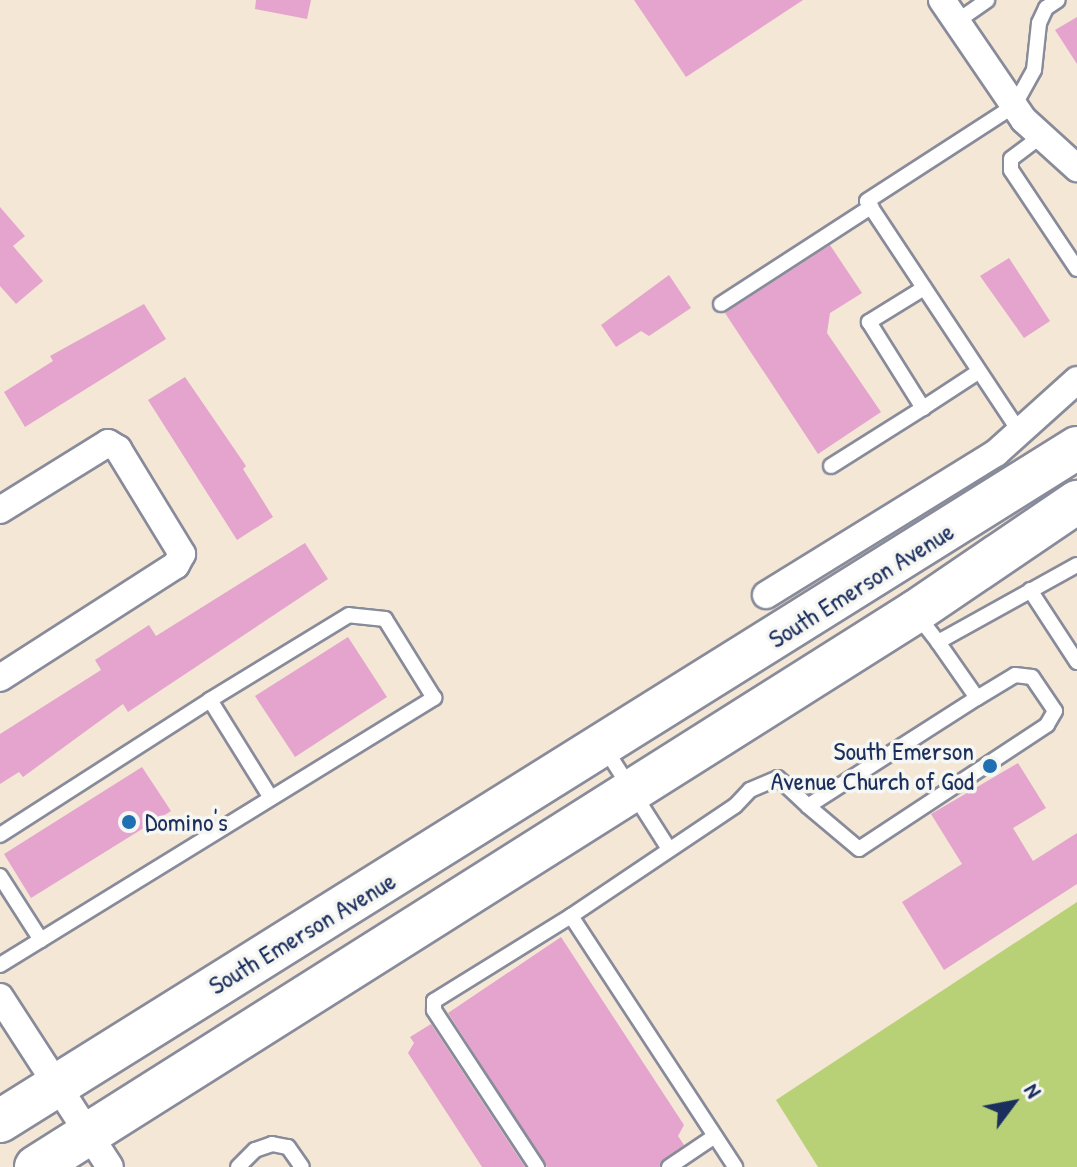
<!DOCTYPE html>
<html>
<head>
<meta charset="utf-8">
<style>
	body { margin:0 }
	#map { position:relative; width:1077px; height:1167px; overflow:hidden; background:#f4e7d6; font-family:"Patrick Hand",sans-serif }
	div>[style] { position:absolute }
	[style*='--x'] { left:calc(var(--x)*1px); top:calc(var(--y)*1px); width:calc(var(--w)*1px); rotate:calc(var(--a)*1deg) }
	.green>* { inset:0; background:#b8d177 }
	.building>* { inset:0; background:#e4a4cd }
	.roads { filter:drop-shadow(2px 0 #888b9a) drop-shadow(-2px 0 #888b9a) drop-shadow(0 2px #888b9a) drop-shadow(0 -2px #888b9a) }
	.service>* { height:14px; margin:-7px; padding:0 7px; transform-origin:7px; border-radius:7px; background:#fff }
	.minor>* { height:26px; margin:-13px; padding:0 13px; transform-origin:13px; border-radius:13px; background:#fff }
	.primary>* { height:42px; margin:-21px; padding:0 21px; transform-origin:21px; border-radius:21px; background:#fff }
	.dots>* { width:22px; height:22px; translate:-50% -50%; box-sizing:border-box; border:4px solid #f6f6f2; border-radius:50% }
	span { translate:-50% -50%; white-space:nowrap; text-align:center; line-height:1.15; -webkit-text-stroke:7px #f6f6f2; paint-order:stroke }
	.street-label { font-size:26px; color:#1b2f5e }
	.poi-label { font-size:26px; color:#1b2f5e }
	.right { translate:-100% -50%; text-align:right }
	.left { translate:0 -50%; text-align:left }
	.north { position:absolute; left:973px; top:1063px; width:80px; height:80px; -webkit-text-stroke:6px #f6f6f2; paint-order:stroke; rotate:58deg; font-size:22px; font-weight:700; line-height:32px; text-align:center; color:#1b2f5e }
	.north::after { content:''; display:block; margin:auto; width:28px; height:36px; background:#1b2f5e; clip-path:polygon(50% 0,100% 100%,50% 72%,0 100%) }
</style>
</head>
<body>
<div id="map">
	<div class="green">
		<div style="clip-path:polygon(1077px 902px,1077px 1167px,818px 1167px,776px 1100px)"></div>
	</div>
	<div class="building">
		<div style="clip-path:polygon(256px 0,311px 0,307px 19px,255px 9px)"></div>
		<div style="clip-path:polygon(634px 0,803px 0,686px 77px)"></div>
		<div style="clip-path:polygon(1077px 17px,1077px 64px,1055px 30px)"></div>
		<div style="clip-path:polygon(0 207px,25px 236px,13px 246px,43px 281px,16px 304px,0 286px)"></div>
		<div style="clip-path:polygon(830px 245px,862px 293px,830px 313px,827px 333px,881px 412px,818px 454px,725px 313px)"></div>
		<div style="clip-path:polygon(1009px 258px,1050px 321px,1024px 338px,980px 276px)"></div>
		<div style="clip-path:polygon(669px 275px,691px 308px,649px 336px,641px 331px,616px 347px,601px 325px)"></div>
		<div style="clip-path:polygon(144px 304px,166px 339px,25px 427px,4px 392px,53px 361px,50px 356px)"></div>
		<div style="clip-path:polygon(185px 377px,246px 466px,243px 469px,273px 517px,237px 540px,148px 400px)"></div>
		<div style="clip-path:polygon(305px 543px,328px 579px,128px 712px,123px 704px,23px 777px,19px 772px,0 784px,0 734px,101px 670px,95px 660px,149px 625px,156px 636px)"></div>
		<div style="clip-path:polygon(348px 637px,387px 697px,295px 757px,255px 696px)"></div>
		<div style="clip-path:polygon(1018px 763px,1046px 808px,1013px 828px,1033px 861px,1077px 833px,1077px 884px,944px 970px,902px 902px,962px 864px,931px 814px)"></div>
		<div style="clip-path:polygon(142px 767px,171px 811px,31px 898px,4px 854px)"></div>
		<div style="clip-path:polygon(561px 937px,684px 1125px,678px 1136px,684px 1145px,659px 1167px,547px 1167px,448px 1013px)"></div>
		<div style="clip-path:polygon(431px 1024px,525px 1167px,482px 1167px,408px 1053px,414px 1043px,410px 1037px)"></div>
	</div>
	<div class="roads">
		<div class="service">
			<div style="--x:956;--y:22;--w:38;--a:-35"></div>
			<div style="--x:1040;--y:137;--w:36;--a:143"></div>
			<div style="--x:1011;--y:159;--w:11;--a:90"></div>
			<div style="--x:1011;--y:170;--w:119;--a:56.3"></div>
			<div style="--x:924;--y:288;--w:65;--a:148.3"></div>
			<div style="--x:869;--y:322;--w:102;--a:57.9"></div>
			<div style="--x:923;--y:408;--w:66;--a:-33.2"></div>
			<div style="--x:721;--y:304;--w:179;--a:-32.9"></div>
			<div style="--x:1021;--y:434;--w:279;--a:-123.5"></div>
			<div style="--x:867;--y:201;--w:175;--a:-32.9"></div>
			<div style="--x:1014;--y:106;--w:41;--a:-60.9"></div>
			<div style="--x:1034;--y:70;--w:47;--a:-83.9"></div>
			<div style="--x:1039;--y:23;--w:17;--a:-65"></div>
			<div style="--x:1046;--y:8;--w:14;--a:-34"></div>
			<div style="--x:831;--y:466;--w:109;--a:-32.2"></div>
			<div style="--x:1030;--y:590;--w:86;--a:56.9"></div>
			<div style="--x:917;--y:615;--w:34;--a:52"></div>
			<div style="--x:938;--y:642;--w:159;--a:-29"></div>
			<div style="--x:938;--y:642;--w:68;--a:55.1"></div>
			<div style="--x:977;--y:698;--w:44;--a:-31.2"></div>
			<div style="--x:1015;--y:675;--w:17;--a:7"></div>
			<div style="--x:1032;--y:677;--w:41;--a:55.9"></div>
			<div style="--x:1055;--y:711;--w:16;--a:120"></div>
			<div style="--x:1047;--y:725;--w:225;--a:146.6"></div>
			<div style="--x:859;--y:849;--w:67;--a:-139.9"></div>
			<div style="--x:808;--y:806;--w:201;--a:-32.6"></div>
			<div style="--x:604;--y:747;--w:121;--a:57.5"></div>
			<div style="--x:0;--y:835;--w:250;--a:-32.7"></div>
			<div style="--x:0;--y:876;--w:76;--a:57.4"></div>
			<div style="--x:571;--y:916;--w:300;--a:56.8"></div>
			<div style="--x:0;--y:965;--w:510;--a:-31.6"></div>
			<div style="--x:434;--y:698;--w:93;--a:-121.8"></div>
			<div style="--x:385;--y:619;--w:36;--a:-174"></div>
			<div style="--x:349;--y:615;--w:163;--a:148.6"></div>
			<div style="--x:210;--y:700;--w:115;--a:58.1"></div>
			<div style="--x:238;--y:1167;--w:24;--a:-45"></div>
			<div style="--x:255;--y:1150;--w:18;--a:-19"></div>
			<div style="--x:272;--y:1144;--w:16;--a:11"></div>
			<div style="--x:288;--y:1147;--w:24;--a:55"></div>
			<div style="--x:537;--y:1167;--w:188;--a:-123.3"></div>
			<div style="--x:434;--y:1010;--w:9;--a:-90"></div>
			<div style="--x:434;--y:1001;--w:161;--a:-31.8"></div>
			<div style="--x:571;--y:916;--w:197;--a:-33.9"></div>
			<div style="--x:735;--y:806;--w:22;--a:-47"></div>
			<div style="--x:750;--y:790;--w:30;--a:-23"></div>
			<div style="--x:778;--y:778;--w:41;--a:43"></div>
			<div style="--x:669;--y:1167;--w:55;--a:-34"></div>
		</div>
		<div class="minor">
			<div style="--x:942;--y:0;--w:145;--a:55.7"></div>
			<div style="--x:1024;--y:120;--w:72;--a:42.2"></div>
			<div style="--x:0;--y:510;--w:127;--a:-31.8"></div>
			<div style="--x:108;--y:443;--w:12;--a:31"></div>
			<div style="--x:118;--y:449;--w:123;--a:58.6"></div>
			<div style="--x:182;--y:554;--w:13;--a:119"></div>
			<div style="--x:176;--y:565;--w:209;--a:147.3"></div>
			<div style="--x:766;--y:595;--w:270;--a:-31.7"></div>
			<div style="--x:996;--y:453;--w:109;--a:-42"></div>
			<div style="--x:0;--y:997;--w:202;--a:57.1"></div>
		</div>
		<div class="primary">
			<div style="--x:0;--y:1121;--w:1270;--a:-32"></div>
			<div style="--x:36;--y:1167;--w:1040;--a:-32.27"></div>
			<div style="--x:915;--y:612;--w:196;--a:-34.2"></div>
		</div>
	</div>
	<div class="dots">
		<div style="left:990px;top:766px;background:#1f6fb2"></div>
		<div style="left:129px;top:822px;background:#1f6fb2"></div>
	</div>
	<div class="street-label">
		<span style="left:861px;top:585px;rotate:-32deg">South Emerson Avenue</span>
		<span style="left:302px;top:933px;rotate:-31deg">South Emerson Avenue</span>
	</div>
	<div class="poi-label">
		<span class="right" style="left:974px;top:766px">South Emerson<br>Avenue Church of God</span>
		<span class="left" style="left:145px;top:822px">Domino's</span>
	</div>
	<div class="north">N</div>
</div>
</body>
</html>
